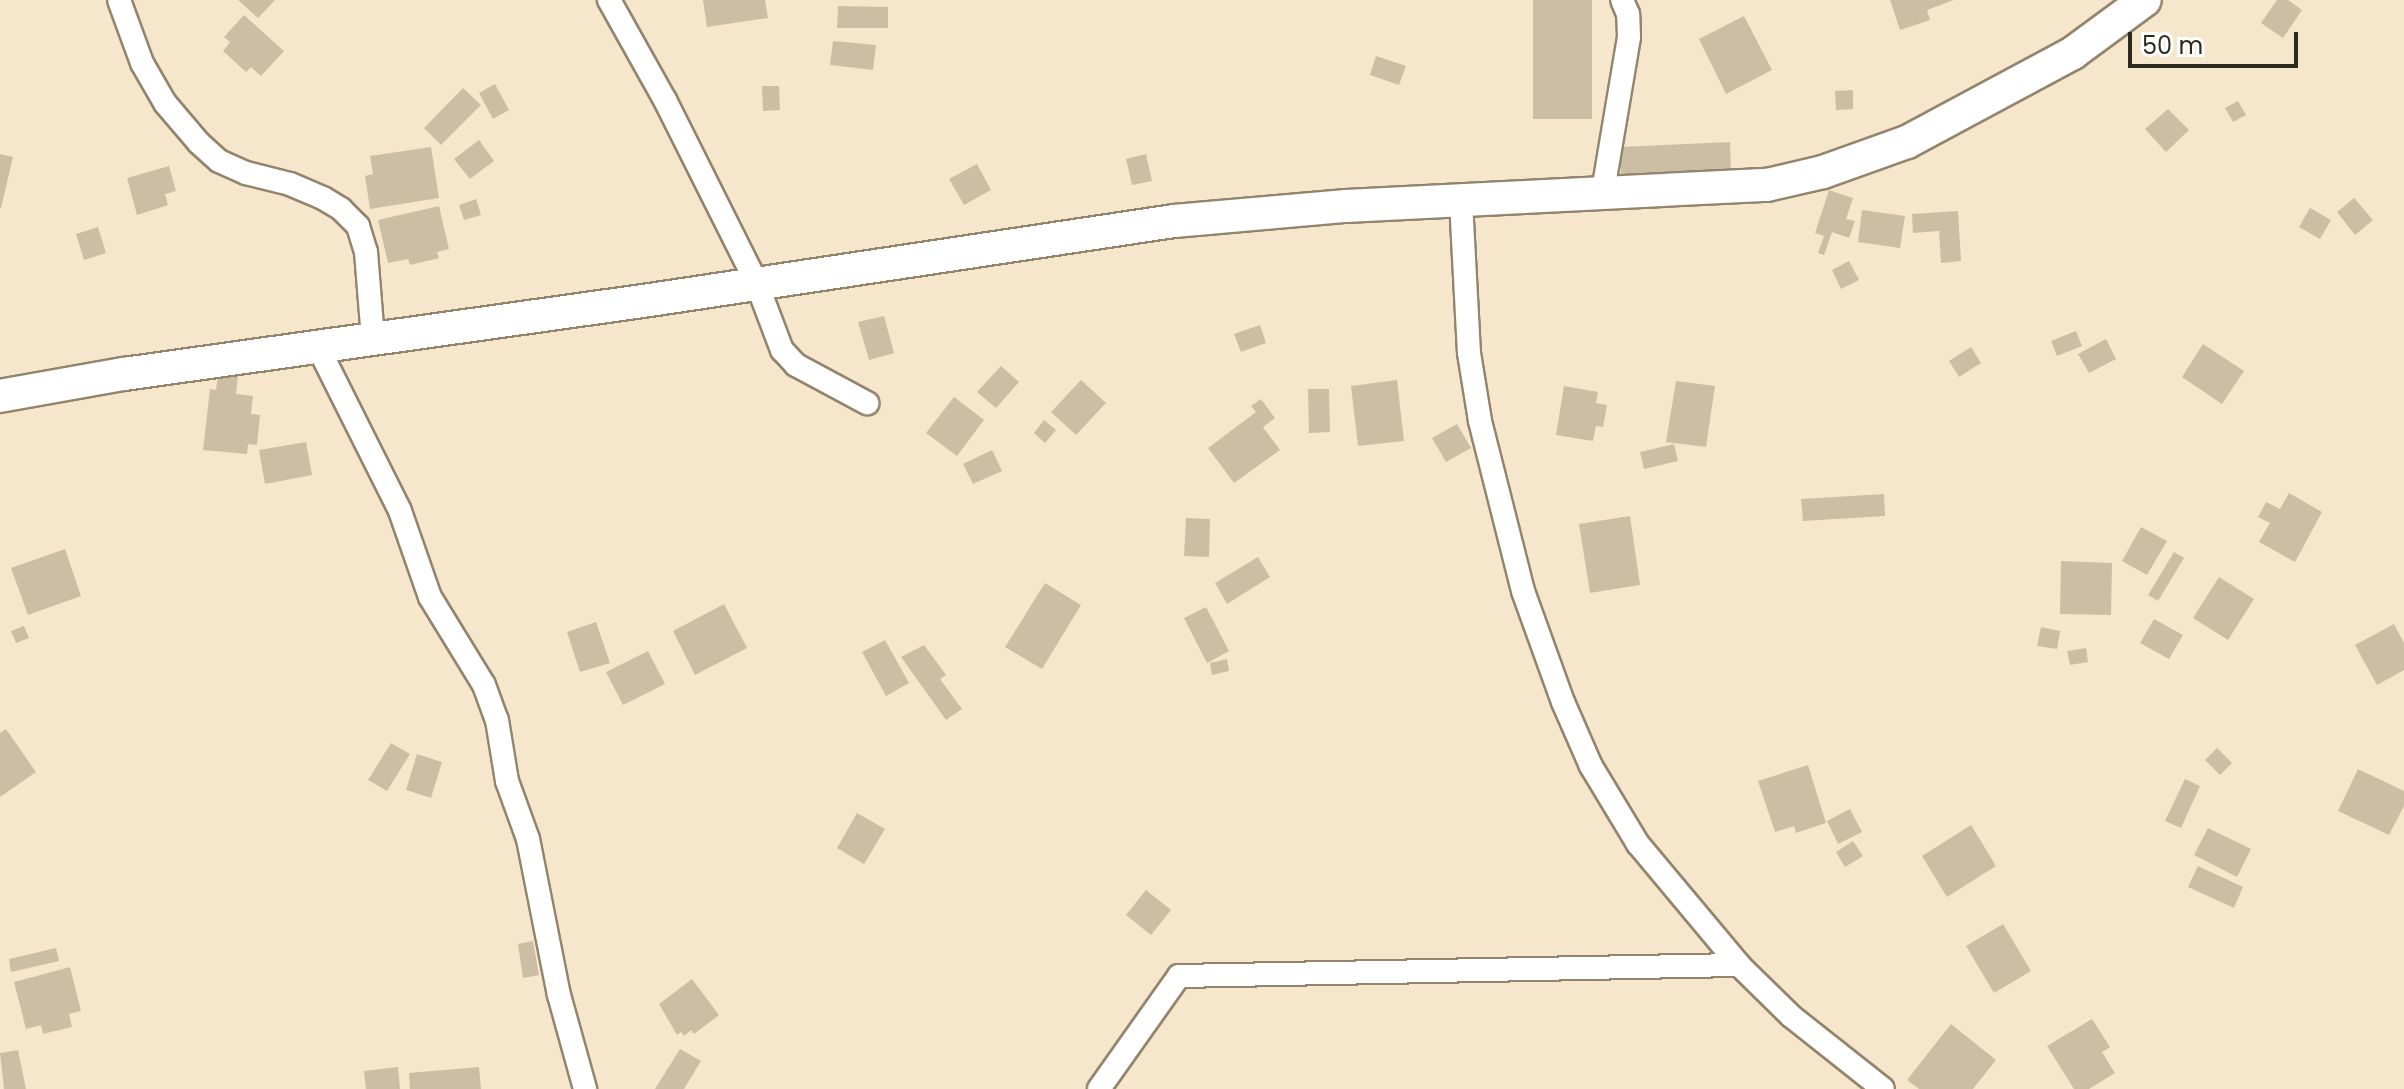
<!DOCTYPE html>
<html>
<head>
<meta charset="utf-8">
<style>
	body { margin:0 }
	#map { position:relative; width:2404px; height:1089px; overflow:hidden; background:#f6e7cc; font-family:Poppins,sans-serif }
	div>[style] { position:absolute }
	[style*='--x'] { left:calc(var(--x)*1px); top:calc(var(--y)*1px); width:calc(var(--w)*1px); rotate:calc(var(--a)*1deg) }
	.building>* { inset:0; background:#ccbea4 }
	.roads { filter:drop-shadow(2px 0 #93856d) drop-shadow(-2px 0 #93856d) drop-shadow(0 2px #93856d) drop-shadow(0 -2px #93856d) }
	.street>* { height:22px; margin:-11px; padding:0 11px; transform-origin:11px; border-radius:11px; background:#fff }
	.secondary>* { height:32px; margin:-16px; padding:0 16px; transform-origin:16px; border-radius:16px; background:#fff }
	span { translate:-50% -50%; white-space:nowrap; text-align:center; line-height:1.15; -webkit-text-stroke:8px #fff; paint-order:stroke }
	.scale { position:absolute; left:2128px; top:32px; width:170px; height:36px; box-sizing:border-box; border:4px solid #2e291f; border-top:0; padding-left:10px; font-size:24px; line-height:28px; white-space:nowrap; color:#2e291f; -webkit-text-stroke:6px #fff; paint-order:stroke }
</style>
</head>
<body>
<div id="map">
	<div class="building">
		<div style="clip-path:polygon(238px 0,275px 0,258px 18px)"></div>
		<div style="clip-path:polygon(703px 0,765px 0,768px 18px,707px 27px)"></div>
		<div style="clip-path:polygon(1533px 0,1592px 0,1592px 119px,1533px 119px)"></div>
		<div style="clip-path:polygon(1890px 0,1954px 0,1927px 10px,1930px 20px,1900px 30px)"></div>
		<div style="clip-path:polygon(2277px 0,2288px 0,2302px 10px,2283px 38px,2261px 23px)"></div>
		<div style="clip-path:polygon(838px 6px,888px 7px,888px 28px,837px 28px)"></div>
		<div style="clip-path:polygon(244px 15px,284px 51px,261px 76px,251px 67px,246px 72px,223px 51px,230px 42px,224px 37px)"></div>
		<div style="clip-path:polygon(1744px 16px,1772px 70px,1726px 94px,1699px 39px)"></div>
		<div style="clip-path:polygon(833px 41px,876px 45px,873px 70px,830px 65px)"></div>
		<div style="clip-path:polygon(1376px 56px,1406px 66px,1399px 85px,1370px 75px)"></div>
		<div style="clip-path:polygon(495px 84px,509px 110px,493px 119px,479px 93px)"></div>
		<div style="clip-path:polygon(762px 86px,779px 86px,780px 110px,763px 111px)"></div>
		<div style="clip-path:polygon(463px 88px,481px 105px,441px 145px,424px 128px)"></div>
		<div style="clip-path:polygon(1853px 90px,1853px 109px,1836px 110px,1835px 91px)"></div>
		<div style="clip-path:polygon(2238px 101px,2246px 115px,2233px 122px,2225px 108px)"></div>
		<div style="clip-path:polygon(2168px 109px,2189px 130px,2166px 152px,2145px 129px)"></div>
		<div style="clip-path:polygon(479px 140px,494px 161px,470px 179px,454px 159px)"></div>
		<div style="clip-path:polygon(1730px 142px,1731px 173px,1621px 177px,1620px 147px)"></div>
		<div style="clip-path:polygon(431px 147px,439px 198px,370px 209px,365px 176px,373px 174px,370px 156px)"></div>
		<div style="clip-path:polygon(0 154px,13px 157px,1px 208px,0 207px)"></div>
		<div style="clip-path:polygon(1146px 154px,1152px 181px,1132px 185px,1126px 159px)"></div>
		<div style="clip-path:polygon(977px 164px,991px 190px,964px 205px,949px 179px)"></div>
		<div style="clip-path:polygon(169px 166px,176px 191px,165px 194px,168px 205px,137px 215px,127px 178px)"></div>
		<div style="clip-path:polygon(1829px 190px,1853px 198px,1846px 219px,1855px 221px,1849px 238px,1832px 232px,1824px 255px,1818px 253px,1824px 236px,1815px 233px)"></div>
		<div style="clip-path:polygon(2354px 198px,2373px 220px,2355px 235px,2337px 212px)"></div>
		<div style="clip-path:polygon(476px 199px,481px 215px,464px 220px,459px 205px)"></div>
		<div style="clip-path:polygon(439px 206px,449px 249px,437px 252px,439px 258px,410px 265px,408px 259px,388px 263px,378px 220px)"></div>
		<div style="clip-path:polygon(2310px 208px,2331px 220px,2320px 239px,2299px 227px)"></div>
		<div style="clip-path:polygon(1862px 210px,1905px 216px,1900px 248px,1858px 242px)"></div>
		<div style="clip-path:polygon(1958px 211px,1961px 261px,1941px 263px,1939px 231px,1913px 233px,1912px 214px)"></div>
		<div style="clip-path:polygon(98px 227px,106px 253px,84px 260px,76px 234px)"></div>
		<div style="clip-path:polygon(1849px 261px,1859px 280px,1841px 289px,1832px 270px)"></div>
		<div style="clip-path:polygon(884px 316px,894px 353px,869px 360px,858px 322px)"></div>
		<div style="clip-path:polygon(1260px 325px,1266px 343px,1241px 352px,1234px 334px)"></div>
		<div style="clip-path:polygon(2076px 331px,2082px 346px,2057px 356px,2051px 341px)"></div>
		<div style="clip-path:polygon(2106px 339px,2116px 359px,2089px 373px,2078px 354px)"></div>
		<div style="clip-path:polygon(2203px 344px,2244px 371px,2222px 404px,2182px 377px)"></div>
		<div style="clip-path:polygon(1971px 347px,1981px 363px,1959px 377px,1949px 361px)"></div>
		<div style="clip-path:polygon(1001px 366px,1019px 382px,996px 408px,977px 392px)"></div>
		<div style="clip-path:polygon(218px 374px,238px 376px,236px 394px,253px 396px,251px 414px,260px 415px,257px 445px,248px 444px,247px 454px,203px 450px,210px 389px,216px 390px)"></div>
		<div style="clip-path:polygon(1081px 380px,1106px 403px,1076px 435px,1051px 412px)"></div>
		<div style="clip-path:polygon(1397px 380px,1404px 441px,1358px 446px,1351px 386px)"></div>
		<div style="clip-path:polygon(1676px 381px,1715px 386px,1706px 447px,1666px 442px)"></div>
		<div style="clip-path:polygon(1564px 386px,1598px 392px,1596px 403px,1607px 405px,1603px 427px,1596px 426px,1593px 441px,1556px 435px)"></div>
		<div style="clip-path:polygon(1308px 389px,1329px 389px,1330px 432px,1309px 433px)"></div>
		<div style="clip-path:polygon(954px 397px,984px 420px,957px 456px,926px 433px)"></div>
		<div style="clip-path:polygon(1261px 399px,1275px 418px,1263px 427px,1280px 450px,1234px 483px,1208px 448px,1256px 412px,1251px 406px)"></div>
		<div style="clip-path:polygon(1044px 420px,1056px 430px,1045px 443px,1034px 433px)"></div>
		<div style="clip-path:polygon(1457px 424px,1471px 448px,1446px 462px,1432px 438px)"></div>
		<div style="clip-path:polygon(306px 442px,312px 475px,265px 484px,259px 450px)"></div>
		<div style="clip-path:polygon(1674px 444px,1678px 461px,1644px 469px,1640px 452px)"></div>
		<div style="clip-path:polygon(992px 450px,1002px 471px,973px 484px,963px 464px)"></div>
		<div style="clip-path:polygon(2289px 493px,2322px 512px,2295px 562px,2259px 542px,2270px 523px,2258px 517px,2266px 502px,2280px 509px)"></div>
		<div style="clip-path:polygon(1884px 494px,1885px 516px,1803px 521px,1801px 499px)"></div>
		<div style="clip-path:polygon(1630px 516px,1640px 585px,1590px 593px,1579px 524px)"></div>
		<div style="clip-path:polygon(1186px 518px,1210px 519px,1209px 557px,1184px 556px)"></div>
		<div style="clip-path:polygon(2141px 527px,2167px 541px,2147px 575px,2122px 561px)"></div>
		<div style="clip-path:polygon(65px 549px,81px 596px,28px 615px,11px 568px)"></div>
		<div style="clip-path:polygon(2174px 552px,2184px 558px,2158px 601px,2148px 595px)"></div>
		<div style="clip-path:polygon(1258px 557px,1270px 577px,1227px 604px,1215px 583px)"></div>
		<div style="clip-path:polygon(2061px 561px,2112px 563px,2111px 615px,2060px 614px)"></div>
		<div style="clip-path:polygon(2219px 577px,2254px 599px,2228px 640px,2193px 618px)"></div>
		<div style="clip-path:polygon(1045px 583px,1081px 605px,1042px 669px,1005px 647px)"></div>
		<div style="clip-path:polygon(724px 604px,747px 648px,695px 675px,673px 631px)"></div>
		<div style="clip-path:polygon(1206px 607px,1229px 651px,1207px 663px,1184px 618px)"></div>
		<div style="clip-path:polygon(2154px 619px,2183px 635px,2169px 659px,2140px 643px)"></div>
		<div style="clip-path:polygon(596px 622px,610px 663px,580px 672px,567px 632px)"></div>
		<div style="clip-path:polygon(2394px 624px,2404px 643px,2404px 670px,2377px 685px,2355px 645px)"></div>
		<div style="clip-path:polygon(24px 626px,29px 638px,16px 643px,11px 631px)"></div>
		<div style="clip-path:polygon(2041px 627px,2060px 631px,2057px 649px,2037px 646px)"></div>
		<div style="clip-path:polygon(885px 640px,909px 683px,886px 696px,862px 652px)"></div>
		<div style="clip-path:polygon(924px 645px,946px 675px,940px 679px,962px 709px,946px 720px,901px 657px)"></div>
		<div style="clip-path:polygon(2086px 648px,2088px 662px,2070px 665px,2067px 651px)"></div>
		<div style="clip-path:polygon(648px 651px,665px 684px,623px 705px,606px 672px)"></div>
		<div style="clip-path:polygon(1227px 659px,1229px 671px,1212px 675px,1210px 663px)"></div>
		<div style="clip-path:polygon(6px 729px,36px 772px,0 797px,0 733px)"></div>
		<div style="clip-path:polygon(391px 743px,410px 754px,387px 791px,368px 780px)"></div>
		<div style="clip-path:polygon(2217px 748px,2232px 763px,2220px 775px,2205px 760px)"></div>
		<div style="clip-path:polygon(417px 754px,442px 762px,431px 798px,406px 790px)"></div>
		<div style="clip-path:polygon(1808px 765px,1826px 823px,1796px 833px,1794px 826px,1775px 832px,1758px 781px)"></div>
		<div style="clip-path:polygon(2358px 769px,2404px 791px,2404px 806px,2389px 835px,2338px 811px)"></div>
		<div style="clip-path:polygon(2185px 779px,2200px 786px,2181px 828px,2165px 821px)"></div>
		<div style="clip-path:polygon(1850px 809px,1862px 832px,1838px 844px,1827px 821px)"></div>
		<div style="clip-path:polygon(857px 813px,885px 829px,864px 864px,837px 848px)"></div>
		<div style="clip-path:polygon(1971px 825px,1996px 866px,1947px 897px,1922px 856px)"></div>
		<div style="clip-path:polygon(2208px 828px,2251px 849px,2237px 877px,2194px 855px)"></div>
		<div style="clip-path:polygon(1853px 841px,1863px 856px,1845px 867px,1836px 852px)"></div>
		<div style="clip-path:polygon(2198px 866px,2243px 887px,2234px 908px,2188px 887px)"></div>
		<div style="clip-path:polygon(1146px 890px,1171px 910px,1151px 935px,1126px 915px)"></div>
		<div style="clip-path:polygon(2003px 924px,2031px 971px,1994px 993px,1966px 946px)"></div>
		<div style="clip-path:polygon(533px 941px,539px 975px,523px 978px,518px 944px)"></div>
		<div style="clip-path:polygon(56px 948px,59px 961px,11px 972px,9px 959px)"></div>
		<div style="clip-path:polygon(70px 967px,81px 1011px,69px 1014px,72px 1027px,43px 1034px,41px 1025px,26px 1029px,14px 982px)"></div>
		<div style="clip-path:polygon(692px 979px,719px 1015px,694px 1034px,691px 1030px,684px 1036px,681px 1032px,677px 1035px,659px 1004px)"></div>
		<div style="clip-path:polygon(2092px 1019px,2110px 1047px,2102px 1052px,2115px 1073px,2089px 1089px,2074px 1089px,2047px 1046px)"></div>
		<div style="clip-path:polygon(1951px 1024px,1996px 1060px,1973px 1089px,1919px 1089px,1907px 1080px)"></div>
		<div style="clip-path:polygon(680px 1049px,701px 1061px,684px 1089px,655px 1089px)"></div>
		<div style="clip-path:polygon(18px 1050px,26px 1089px,4px 1089px,0 1053px)"></div>
		<div style="clip-path:polygon(398px 1067px,400px 1089px,366px 1089px,364px 1071px)"></div>
		<div style="clip-path:polygon(479px 1067px,481px 1089px,410px 1089px,409px 1073px)"></div>
	</div>
	<div class="roads">
		<div class="street">
			<div style="--x:119;--y:0;--w:67;--a:69.9"></div>
			<div style="--x:142;--y:63;--w:46;--a:60.1"></div>
			<div style="--x:165;--y:103;--w:52;--a:49.6"></div>
			<div style="--x:199;--y:143;--w:27;--a:42"></div>
			<div style="--x:219;--y:161;--w:30;--a:24"></div>
			<div style="--x:246;--y:173;--w:45;--a:14"></div>
			<div style="--x:290;--y:184;--w:36;--a:23"></div>
			<div style="--x:323;--y:198;--w:21;--a:31"></div>
			<div style="--x:341;--y:209;--w:24;--a:45"></div>
			<div style="--x:358;--y:226;--w:27;--a:73"></div>
			<div style="--x:366;--y:252;--w:87;--a:85.4"></div>
			<div style="--x:609;--y:0;--w:115;--a:60.8"></div>
			<div style="--x:665;--y:100;--w:206;--a:63.4"></div>
			<div style="--x:757;--y:284;--w:71;--a:69.3"></div>
			<div style="--x:782;--y:350;--w:21;--a:47"></div>
			<div style="--x:796;--y:365;--w:81;--a:28.2"></div>
			<div style="--x:1603;--y:191;--w:156;--a:-80.4"></div>
			<div style="--x:1629;--y:37;--w:23;--a:-92"></div>
			<div style="--x:1628;--y:14;--w:15;--a:-113"></div>
			<div style="--x:1461;--y:201;--w:152;--a:87"></div>
			<div style="--x:1469;--y:353;--w:69;--a:80.8"></div>
			<div style="--x:1480;--y:421;--w:175;--a:75.8"></div>
			<div style="--x:1523;--y:591;--w:118;--a:70.2"></div>
			<div style="--x:1563;--y:702;--w:70;--a:66.4"></div>
			<div style="--x:1591;--y:766;--w:91;--a:58.9"></div>
			<div style="--x:1638;--y:844;--w:158;--a:50.1"></div>
			<div style="--x:1739;--y:965;--w:73;--a:44.4"></div>
			<div style="--x:1791;--y:1016;--w:117;--a:38.4"></div>
			<div style="--x:318;--y:347;--w:183;--a:63.4"></div>
			<div style="--x:400;--y:511;--w:91;--a:70.8"></div>
			<div style="--x:430;--y:597;--w:103;--a:58.5"></div>
			<div style="--x:484;--y:685;--w:37;--a:70"></div>
			<div style="--x:497;--y:720;--w:62;--a:80.7"></div>
			<div style="--x:507;--y:781;--w:62;--a:70.1"></div>
			<div style="--x:528;--y:839;--w:159;--a:78.8"></div>
			<div style="--x:559;--y:995;--w:98;--a:74.5"></div>
			<div style="--x:1099;--y:1089;--w:138;--a:-54.7"></div>
			<div style="--x:1179;--y:976;--w:560;--a:-1.13"></div>
		</div>
		<div class="secondary">
			<div style="--x:0;--y:396;--w:126;--a:-10.1"></div>
			<div style="--x:124;--y:374;--w:524;--a:-8.01"></div>
			<div style="--x:643;--y:301;--w:537;--a:-8.57"></div>
			<div style="--x:1174;--y:221;--w:173;--a:-5"></div>
			<div style="--x:1346;--y:206;--w:422;--a:-2.9"></div>
			<div style="--x:1767;--y:185;--w:57;--a:-13.1"></div>
			<div style="--x:1823;--y:172;--w:89;--a:-19.7"></div>
			<div style="--x:1907;--y:142;--w:188;--a:-28.2"></div>
			<div style="--x:2073;--y:53;--w:89;--a:-36.4"></div>
		</div>
	</div>
	<div class="scale">50 m</div>
</div>
</body>
</html>
